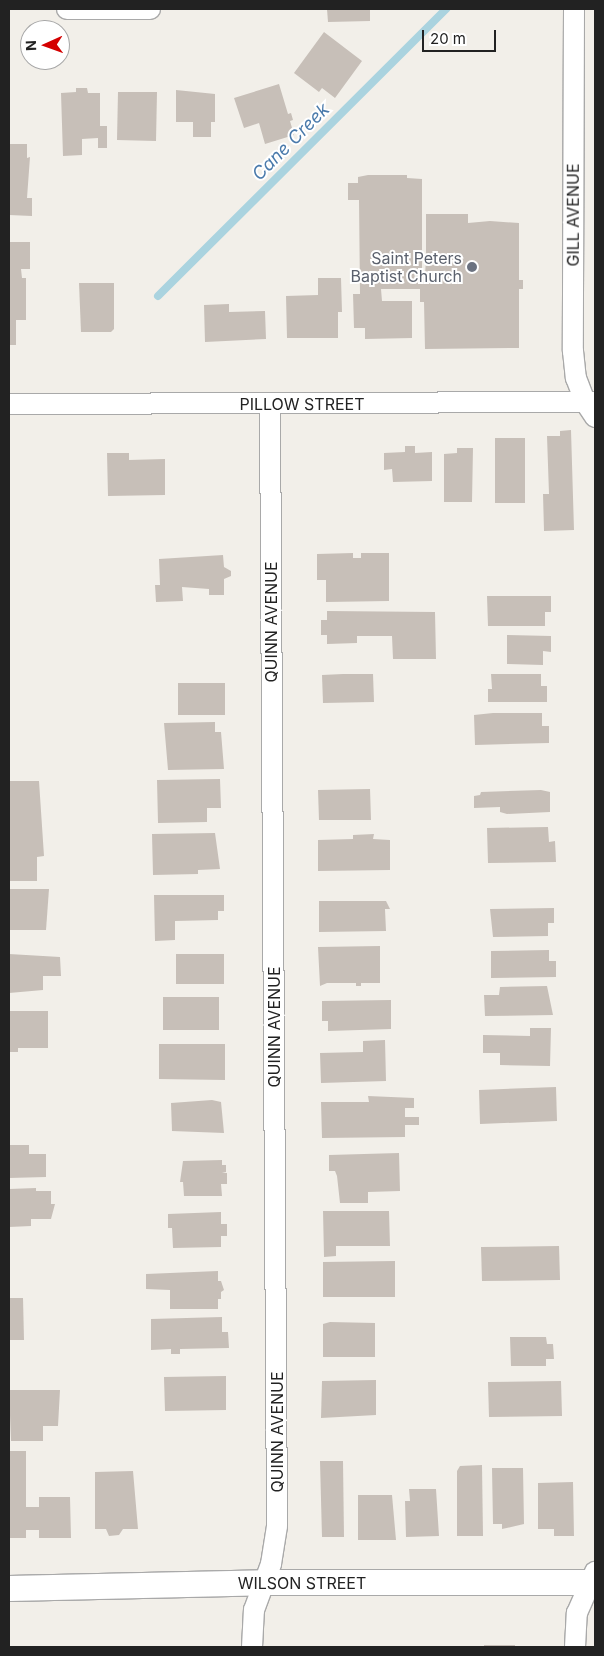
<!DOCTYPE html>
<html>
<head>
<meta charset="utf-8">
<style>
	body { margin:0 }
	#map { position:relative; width:604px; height:1656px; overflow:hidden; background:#f2efe9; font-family:Inter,sans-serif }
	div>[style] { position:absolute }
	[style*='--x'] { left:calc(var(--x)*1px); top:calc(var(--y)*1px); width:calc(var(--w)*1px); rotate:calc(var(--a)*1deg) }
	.stream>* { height:8px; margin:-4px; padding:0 4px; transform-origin:4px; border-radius:4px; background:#aad3df }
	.building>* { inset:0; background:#c7bfb8 }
	.roads { filter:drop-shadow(1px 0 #a9a9a9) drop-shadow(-1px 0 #a9a9a9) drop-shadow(0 1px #a9a9a9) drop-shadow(0 -1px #a9a9a9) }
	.minor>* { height:20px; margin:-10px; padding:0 10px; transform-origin:10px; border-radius:10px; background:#fff }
	.tertiary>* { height:25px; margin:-12.5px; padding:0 12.5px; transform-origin:12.5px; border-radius:12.5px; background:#fff }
	.dots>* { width:14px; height:14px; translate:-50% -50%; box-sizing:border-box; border:2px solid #fff; border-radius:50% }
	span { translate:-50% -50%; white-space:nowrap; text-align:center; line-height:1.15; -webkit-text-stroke:4px #fff; paint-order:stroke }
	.street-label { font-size:16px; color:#222 }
	.worship-label { font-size:16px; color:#5b616d }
	.right { translate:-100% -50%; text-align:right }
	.water-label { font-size:18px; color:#4a7aab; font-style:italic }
	.frame { position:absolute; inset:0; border:10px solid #222; pointer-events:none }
	.north { position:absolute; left:20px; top:20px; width:50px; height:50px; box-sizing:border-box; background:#fff; border:1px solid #a7a7a7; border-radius:50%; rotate:268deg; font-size:14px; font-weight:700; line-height:20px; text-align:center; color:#222 }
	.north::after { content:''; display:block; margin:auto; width:18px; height:22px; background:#d40000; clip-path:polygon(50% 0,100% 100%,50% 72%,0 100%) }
	.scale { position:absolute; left:422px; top:30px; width:74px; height:22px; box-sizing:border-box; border:2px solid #222; border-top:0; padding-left:6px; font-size:15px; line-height:18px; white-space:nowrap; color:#222; -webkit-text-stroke:4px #fff; paint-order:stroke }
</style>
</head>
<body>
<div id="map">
	<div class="stream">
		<div style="--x:158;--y:296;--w:407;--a:-44.9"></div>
	</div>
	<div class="building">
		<div style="clip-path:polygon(327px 9px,370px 9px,370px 21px,328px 22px)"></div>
		<div style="clip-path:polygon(324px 32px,362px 61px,335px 98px,322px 88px,319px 92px,294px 73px)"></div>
		<div style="clip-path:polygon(279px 84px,288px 114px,291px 113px,293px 120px,290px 121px,294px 135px,265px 144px,259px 123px,244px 128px,234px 98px)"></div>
		<div style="clip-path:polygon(76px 88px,87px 88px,88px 93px,100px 93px,100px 126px,107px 126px,107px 148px,98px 148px,98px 138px,82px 139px,82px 155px,63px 156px,61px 93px,76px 92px)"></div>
		<div style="clip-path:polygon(176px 90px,215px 94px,215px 122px,211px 122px,211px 137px,193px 137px,193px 122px,176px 122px)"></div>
		<div style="clip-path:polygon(118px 92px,157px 92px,156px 141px,117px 140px)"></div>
		<div style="clip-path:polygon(9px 144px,27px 144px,27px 158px,30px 157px,27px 198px,32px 198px,32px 216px,9px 215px)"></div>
		<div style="clip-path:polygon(368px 175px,407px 175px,407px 178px,422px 179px,422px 275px,425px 275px,426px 259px,426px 214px,468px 214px,468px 223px,490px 221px,519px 223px,519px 280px,523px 280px,523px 289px,519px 289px,519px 348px,425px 349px,424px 302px,420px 302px,420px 289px,381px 289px,382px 301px,412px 301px,412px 338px,365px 339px,365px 328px,354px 328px,353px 294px,360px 294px,359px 200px,348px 200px,348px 183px,358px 183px,358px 177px)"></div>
		<div style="clip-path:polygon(9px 242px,30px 242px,30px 269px,21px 269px,22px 278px,26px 278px,26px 320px,16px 320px,16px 345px,9px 345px)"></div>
		<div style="clip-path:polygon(318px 278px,341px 278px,342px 312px,338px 312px,338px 338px,287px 338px,286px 296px,318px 295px)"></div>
		<div style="clip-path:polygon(79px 283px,114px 283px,114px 329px,111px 332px,81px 332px)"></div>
		<div style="clip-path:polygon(229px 304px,229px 312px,265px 311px,266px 339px,205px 342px,204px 305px)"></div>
		<div style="clip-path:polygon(571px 430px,574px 530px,544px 531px,543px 494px,549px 494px,547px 436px,560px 436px,560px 431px)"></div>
		<div style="clip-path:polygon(495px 438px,525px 438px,525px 503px,495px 503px)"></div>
		<div style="clip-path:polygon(405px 446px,415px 446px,415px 453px,432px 452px,432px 481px,393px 482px,392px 469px,384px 470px,384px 453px,405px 452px)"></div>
		<div style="clip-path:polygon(457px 448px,473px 448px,472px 502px,444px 502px,444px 454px,457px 453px)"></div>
		<div style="clip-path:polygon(107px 453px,129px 453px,129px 460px,165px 459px,165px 495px,108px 496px)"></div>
		<div style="clip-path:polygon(353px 553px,353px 558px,361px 558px,361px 553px,389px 553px,389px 601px,326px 602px,326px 580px,317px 580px,317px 554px)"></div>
		<div style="clip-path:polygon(223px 555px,224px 567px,231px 571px,231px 576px,224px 579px,224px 595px,209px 595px,209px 589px,182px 587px,183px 601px,156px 602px,155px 585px,160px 585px,159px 559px)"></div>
		<div style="clip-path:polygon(487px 596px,551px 596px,551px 612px,545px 612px,545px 626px,488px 626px)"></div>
		<div style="clip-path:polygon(327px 611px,435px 612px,436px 659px,393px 659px,392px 636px,357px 636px,357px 643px,327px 644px,327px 635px,321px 635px,321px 620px,327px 620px)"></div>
		<div style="clip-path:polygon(507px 635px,551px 636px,551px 652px,543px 651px,543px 665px,507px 664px)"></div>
		<div style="clip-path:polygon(343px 674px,373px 674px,374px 702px,323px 703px,322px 675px)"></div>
		<div style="clip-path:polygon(491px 674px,541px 674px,541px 686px,547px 686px,547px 702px,488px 702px,488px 689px,492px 689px)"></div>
		<div style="clip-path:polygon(178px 683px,225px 683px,225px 715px,178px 715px)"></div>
		<div style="clip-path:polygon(493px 713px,542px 713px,542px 726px,549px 726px,549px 743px,475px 745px,474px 715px)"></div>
		<div style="clip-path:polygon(215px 722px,215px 732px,221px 732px,224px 769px,168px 770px,164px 723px)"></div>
		<div style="clip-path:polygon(220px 779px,221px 808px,207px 808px,207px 822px,158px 823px,157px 780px)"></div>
		<div style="clip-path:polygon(9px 781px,39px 781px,44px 856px,37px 857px,37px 881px,9px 881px)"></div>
		<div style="clip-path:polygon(370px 789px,371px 820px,319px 820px,318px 790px)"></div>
		<div style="clip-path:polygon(541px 790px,550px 792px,550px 812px,507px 814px,500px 812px,500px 807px,474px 808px,474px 796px,480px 795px,481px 792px)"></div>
		<div style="clip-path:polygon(548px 827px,549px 842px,555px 841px,556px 862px,488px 863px,487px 828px)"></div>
		<div style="clip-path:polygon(215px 833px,220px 869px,198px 870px,198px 874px,153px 875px,152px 834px)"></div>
		<div style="clip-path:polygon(374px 834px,373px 839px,390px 840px,390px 870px,318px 871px,318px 840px,353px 839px,353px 835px)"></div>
		<div style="clip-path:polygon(9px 889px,49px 889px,46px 930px,9px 930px)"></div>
		<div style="clip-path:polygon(154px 895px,224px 895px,224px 911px,218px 911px,218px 920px,175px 921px,175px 940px,155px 941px)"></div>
		<div style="clip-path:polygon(319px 901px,386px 901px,390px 909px,385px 909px,386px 931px,319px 932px)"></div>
		<div style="clip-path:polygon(554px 908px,554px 923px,548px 923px,548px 936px,493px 937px,490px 909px)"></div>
		<div style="clip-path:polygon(380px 946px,380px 983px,361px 983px,361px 986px,356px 986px,356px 983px,327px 983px,320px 986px,318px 947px)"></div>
		<div style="clip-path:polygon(549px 950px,549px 961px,556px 961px,556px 977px,491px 978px,491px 951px)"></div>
		<div style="clip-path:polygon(9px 954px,60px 957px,61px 976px,43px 976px,43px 990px,9px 993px)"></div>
		<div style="clip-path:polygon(176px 954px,224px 954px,224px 984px,176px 984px)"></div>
		<div style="clip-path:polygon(547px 986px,553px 1015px,485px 1016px,484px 995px,499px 995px,500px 987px)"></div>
		<div style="clip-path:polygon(163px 997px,219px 997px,219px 1030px,163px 1030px)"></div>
		<div style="clip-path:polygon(391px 1000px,391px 1029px,328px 1031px,328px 1021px,322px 1021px,322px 1001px)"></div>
		<div style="clip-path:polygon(9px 1011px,48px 1011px,48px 1048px,18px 1048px,18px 1052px,9px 1052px)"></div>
		<div style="clip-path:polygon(530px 1028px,551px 1028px,550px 1066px,500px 1065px,500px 1053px,483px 1053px,483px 1035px,530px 1036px)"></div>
		<div style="clip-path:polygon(385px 1040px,386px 1081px,321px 1083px,320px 1053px,363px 1052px,363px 1041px)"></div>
		<div style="clip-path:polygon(159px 1044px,225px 1044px,225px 1080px,159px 1079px)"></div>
		<div style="clip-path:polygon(556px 1087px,557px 1121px,480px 1124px,479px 1090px)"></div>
		<div style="clip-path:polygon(368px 1096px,414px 1098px,414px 1108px,405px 1108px,405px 1117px,419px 1117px,419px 1125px,405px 1125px,405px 1137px,322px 1138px,321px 1102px,369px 1102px)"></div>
		<div style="clip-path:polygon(212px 1100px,221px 1102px,224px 1133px,172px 1131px,171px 1103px)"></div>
		<div style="clip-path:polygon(9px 1145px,29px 1145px,29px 1154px,46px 1154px,46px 1177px,9px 1178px)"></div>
		<div style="clip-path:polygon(399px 1153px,400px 1191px,368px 1192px,368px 1203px,340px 1203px,337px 1176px,335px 1171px,329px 1171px,329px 1155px)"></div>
		<div style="clip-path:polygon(222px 1160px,222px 1165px,226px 1165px,226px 1172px,222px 1173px,227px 1173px,227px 1184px,221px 1184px,222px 1196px,184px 1196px,183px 1182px,180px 1182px,183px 1161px)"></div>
		<div style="clip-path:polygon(36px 1188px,36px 1191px,51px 1191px,51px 1204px,55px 1204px,51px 1219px,31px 1219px,31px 1226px,9px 1227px,9px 1189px)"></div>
		<div style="clip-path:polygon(323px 1211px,389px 1211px,390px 1246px,336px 1246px,336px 1256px,324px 1257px)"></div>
		<div style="clip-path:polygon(221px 1212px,221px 1224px,227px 1224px,227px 1236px,221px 1236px,221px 1247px,173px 1248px,172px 1228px,168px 1228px,168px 1214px)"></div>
		<div style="clip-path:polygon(559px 1246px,560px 1280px,482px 1281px,481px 1247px)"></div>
		<div style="clip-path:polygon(395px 1261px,395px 1297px,323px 1297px,323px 1262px)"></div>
		<div style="clip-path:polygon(218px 1271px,218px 1281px,221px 1281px,224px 1290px,221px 1292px,221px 1299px,218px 1299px,218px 1309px,170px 1309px,170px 1290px,146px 1289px,146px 1274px)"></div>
		<div style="clip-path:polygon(9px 1298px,23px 1298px,24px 1340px,9px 1340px)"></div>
		<div style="clip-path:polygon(222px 1317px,222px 1332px,228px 1332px,229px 1348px,180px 1349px,180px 1354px,171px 1354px,171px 1349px,151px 1350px,151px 1319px)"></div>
		<div style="clip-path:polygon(330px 1322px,375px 1323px,375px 1357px,323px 1357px,323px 1324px)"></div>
		<div style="clip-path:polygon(510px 1337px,546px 1337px,547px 1344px,553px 1344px,554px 1359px,546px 1359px,546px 1366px,511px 1366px)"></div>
		<div style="clip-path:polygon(226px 1376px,226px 1410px,165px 1411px,164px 1377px)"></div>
		<div style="clip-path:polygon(376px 1380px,376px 1415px,321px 1418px,322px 1381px)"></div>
		<div style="clip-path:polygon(561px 1381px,562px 1416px,489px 1417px,488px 1382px)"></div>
		<div style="clip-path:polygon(9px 1390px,60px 1390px,58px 1426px,43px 1426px,43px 1441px,11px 1441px)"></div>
		<div style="clip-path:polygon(9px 1451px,26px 1451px,26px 1507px,39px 1507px,39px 1497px,70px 1497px,71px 1538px,39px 1538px,39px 1530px,26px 1530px,26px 1538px,9px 1538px)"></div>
		<div style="clip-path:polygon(320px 1461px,343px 1461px,344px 1537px,322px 1537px)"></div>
		<div style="clip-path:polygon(482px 1465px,483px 1536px,457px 1536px,457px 1471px,460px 1466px)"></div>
		<div style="clip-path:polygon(492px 1468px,523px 1468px,524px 1524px,502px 1529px,502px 1524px,493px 1524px)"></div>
		<div style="clip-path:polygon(133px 1471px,138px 1529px,123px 1529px,119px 1535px,109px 1536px,106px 1529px,95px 1529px,95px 1472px)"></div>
		<div style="clip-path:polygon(573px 1482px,574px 1536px,554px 1536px,554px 1529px,538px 1529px,538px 1483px)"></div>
		<div style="clip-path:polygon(409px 1489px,436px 1489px,439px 1536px,406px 1537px,405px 1501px,410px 1501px)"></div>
		<div style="clip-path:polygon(358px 1495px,392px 1495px,396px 1540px,358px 1540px)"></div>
		<div style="clip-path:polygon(484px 1645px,515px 1645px,515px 1647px,484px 1647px)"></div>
	</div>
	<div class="roads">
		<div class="minor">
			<div style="--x:67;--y:9;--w:83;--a:0"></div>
			<div style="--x:574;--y:9;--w:342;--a:90.2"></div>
			<div style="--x:573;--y:351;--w:27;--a:84"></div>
			<div style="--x:576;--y:378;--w:26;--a:69"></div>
			<div style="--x:585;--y:402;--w:18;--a:56"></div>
			<div style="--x:9;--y:404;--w:586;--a:-0.2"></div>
			<div style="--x:252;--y:1647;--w:37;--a:-87"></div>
			<div style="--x:254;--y:1610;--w:49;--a:-69.7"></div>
			<div style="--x:271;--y:1564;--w:38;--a:-81"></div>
			<div style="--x:277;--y:1526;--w:1122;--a:-90.36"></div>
			<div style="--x:575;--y:1647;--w:34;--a:-87"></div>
			<div style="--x:577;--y:1613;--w:45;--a:-66.3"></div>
		</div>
		<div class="tertiary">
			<div style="--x:9;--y:1588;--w:255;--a:-1.3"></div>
			<div style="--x:264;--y:1582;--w:331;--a:0"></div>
		</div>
	</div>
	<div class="dots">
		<div style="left:472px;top:267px;background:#6b7280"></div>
	</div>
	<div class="street-label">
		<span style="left:573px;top:215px;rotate:-90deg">GILL AVENUE</span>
		<span style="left:302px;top:404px">PILLOW STREET</span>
		<span style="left:271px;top:622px;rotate:-90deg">QUINN AVENUE</span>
		<span style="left:274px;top:1027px;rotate:-90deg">QUINN AVENUE</span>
		<span style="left:277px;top:1432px;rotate:-90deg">QUINN AVENUE</span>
		<span style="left:302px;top:1583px">WILSON STREET</span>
	</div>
	<div class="worship-label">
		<span class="right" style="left:462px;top:267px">Saint Peters<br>Baptist Church</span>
	</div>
	<div class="water-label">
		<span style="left:291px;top:142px;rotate:-45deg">Cane Creek</span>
	</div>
	<div class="frame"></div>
	<div class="north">N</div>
	<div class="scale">20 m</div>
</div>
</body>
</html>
